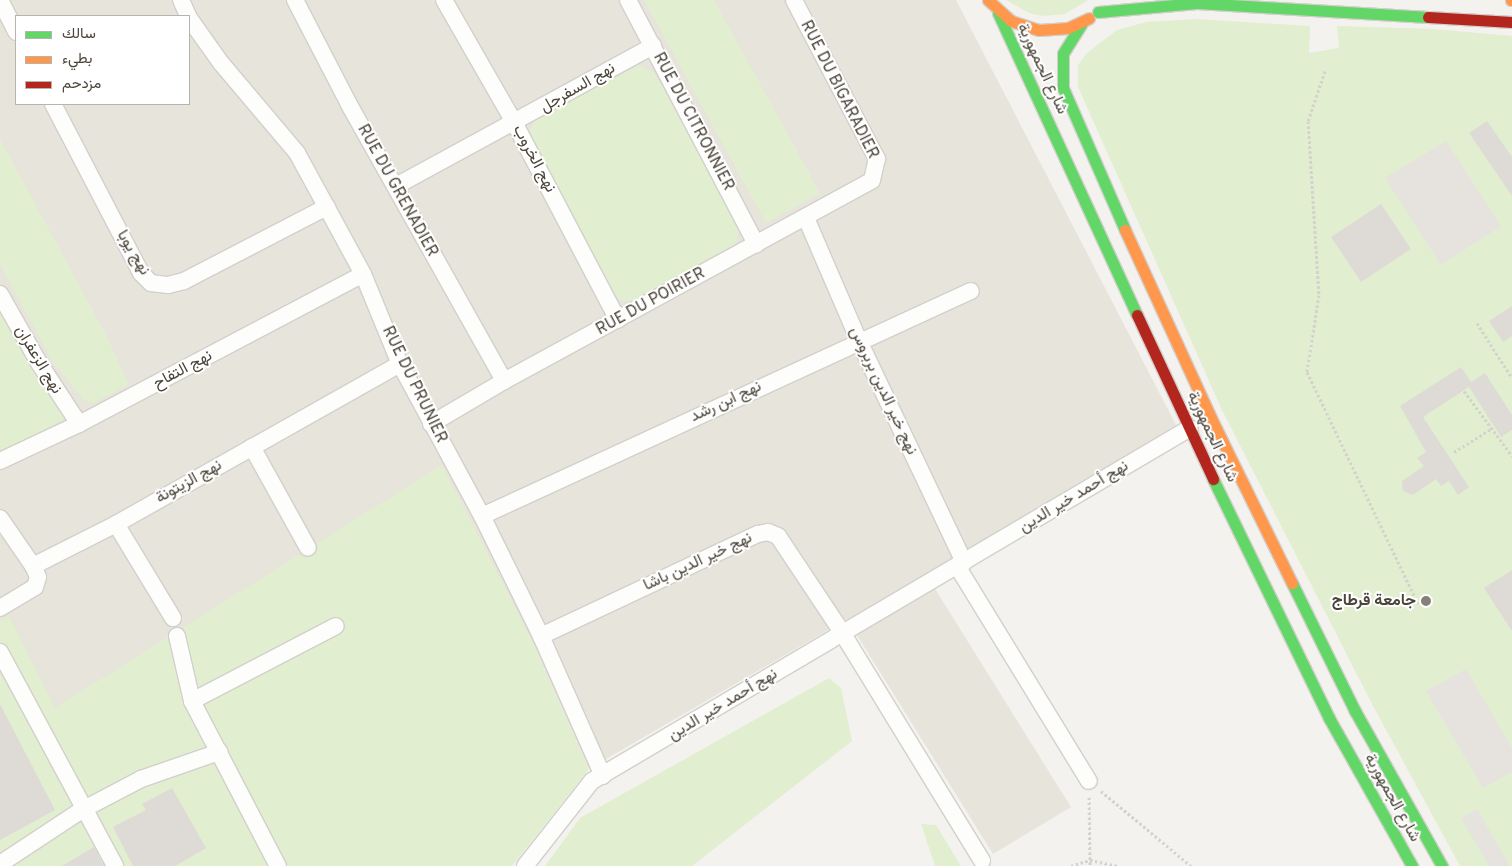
<!DOCTYPE html>
<html>
<head>
<meta charset="utf-8">
<style>
	body { margin:0 }
	#map { position:relative; width:1512px; height:866px; overflow:hidden; background:#f4f2ee; font-family:Overpass,Vazirmatn,sans-serif }
	div>[style] { position:absolute }
	[style*='--x'] { left:calc(var(--x)*1px); top:calc(var(--y)*1px); width:calc(var(--w)*1px); rotate:calc(var(--a)*1deg) }
	.residential>* { inset:0; background:#e7e4dc }
	.green>* { inset:0; background:#e1eecf }
	.parking>* { inset:0; background:#e6e3df }
	.building>* { inset:0; background:#dedbd6 }
	.path>* { height:3px; margin-top:-1.5px; transform-origin:0; background:repeating-linear-gradient(90deg,#d3d2cc 0 2.5px,transparent 0 5px) }
	.roads { filter:drop-shadow(1px 0 #d2d0cb) drop-shadow(-1px 0 #d2d0cb) drop-shadow(0 1px #d2d0cb) drop-shadow(0 -1px #d2d0cb) }
	.street>* { height:16px; margin:-8px; padding:0 8px; transform-origin:8px; border-radius:8px; background:#fdfdfc }
	.fast>* { height:11px; margin:-5.5px; padding:0 5.5px; transform-origin:5.5px; border-radius:5.5px; background:#63d668 }
	.slow>* { height:11px; margin:-5.5px; padding:0 5.5px; transform-origin:5.5px; border-radius:5.5px; background:#ff974d }
	.jam>* { height:11px; margin:-5.5px; padding:0 5.5px; transform-origin:5.5px; border-radius:5.5px; background:#b3261e }
	.dots>* { width:14px; height:14px; translate:-50% -50%; box-sizing:border-box; border:2px solid #fff; border-radius:50% }
	span { translate:-50% -50%; white-space:nowrap; text-align:center; line-height:1.15; -webkit-text-stroke:4px #fff; paint-order:stroke }
	.street-label { font-size:16px; color:#4b4439 }
	.poi-label { font-size:16px; color:#4b4439; font-weight:700 }
	.right { translate:-100% -50%; text-align:right }
	.legend { position:absolute; left:15px; top:15px; width:175px; height:90px; box-sizing:border-box; background:#fff; border:1px solid #b7b4b0; margin:0; padding:6px 9px; list-style:none; font-size:15px; color:#4b4439 }
	.legend li { display:flex; align-items:center; gap:10px; height:25px }
	.legend b { width:25px; border:1px solid #b7b4b0 }
</style>
</head>
<body>
<div id="map">
	<div class="residential">
		<div style="clip-path:polygon(evenodd,0 0,956px 0,1176px 425px,927px 576px,1071px 807px,993px 854px,847px 619px,589px 769px,532px 641px,0 866px,0 0,16px 16px,189px 16px,189px 104px,16px 104px,16px 16px)"></div>
	</div>
	<div class="green">
		<div style="clip-path:polygon(644px 0,714px 0,820px 193px,766px 223px)"></div>
		<div style="clip-path:polygon(1006px 0,1088px 0,1065px 14px,1043px 16px,1029px 13px)"></div>
		<div style="clip-path:polygon(1195px 19px,1310px 26px,1309px 53px,1339px 48px,1337px 26px,1434px 29px,1512px 36px,1512px 866px,1460px 866px,1372px 704px,1222px 410px,1078px 87px,1078px 65px,1087px 53px,1117px 30px,1146px 22px)"></div>
		<div style="clip-path:polygon(639px 65px,654px 72px,740px 230px,734px 247px,631px 303px,614px 297px,529px 134px,534px 121px)"></div>
		<div style="clip-path:polygon(0 139px,105px 333px,129px 385px,94px 403px,85px 401px,52px 361px,0 264px)"></div>
		<div style="clip-path:polygon(0 308px,71px 415px,0 454px)"></div>
		<div style="clip-path:polygon(442px 465px,532px 641px,589px 769px,512px 866px,0 866px,0 620px,9px 616px,55px 708px)"></div>
		<div style="clip-path:polygon(829px 678px,841px 688px,852px 741px,692px 866px,545px 866px,580px 818px)"></div>
		<div style="clip-path:polygon(921px 824px,936px 825px,961px 866px,935px 866px)"></div>
	</div>
	<div class="parking">
		<div style="clip-path:polygon(1446px 141px,1501px 226px,1441px 265px,1385px 178px)"></div>
		<div style="clip-path:polygon(1466px 669px,1512px 748px,1512px 772px,1483px 788px,1426px 691px)"></div>
		<div style="clip-path:polygon(1477px 809px,1510px 866px,1489px 866px,1461px 818px)"></div>
	</div>
	<div class="building">
		<div style="clip-path:polygon(1487px 121px,1512px 157px,1512px 196px,1469px 133px)"></div>
		<div style="clip-path:polygon(1381px 204px,1411px 249px,1361px 282px,1331px 237px)"></div>
		<div style="clip-path:polygon(1512px 306px,1512px 336px,1503px 342px,1489px 321px)"></div>
		<div style="clip-path:polygon(1461px 367px,1471px 382px,1485px 373px,1512px 415px,1512px 430px,1501px 437px,1469px 387px,1423px 417px,1469px 487px,1458px 495px,1449px 481px,1441px 486px,1436px 479px,1413px 495px,1403px 491px,1402px 481px,1424px 466px,1417px 458px,1426px 452px,1400px 406px)"></div>
		<div style="clip-path:polygon(1512px 570px,1512px 631px,1484px 588px)"></div>
		<div style="clip-path:polygon(0 704px,55px 810px,0 840px)"></div>
		<div style="clip-path:polygon(172px 788px,206px 848px,175px 866px,133px 866px,113px 827px,146px 810px,142px 804px)"></div>
		<div style="clip-path:polygon(94px 847px,104px 866px,62px 866px)"></div>
	</div>
	<div class="path">
		<div style="--x:1325;--y:71;--w:53;--a:108.8"></div>
		<div style="--x:1308;--y:121;--w:174;--a:86.4"></div>
		<div style="--x:1319;--y:295;--w:78;--a:98.9"></div>
		<div style="--x:1307;--y:372;--w:257;--a:64.4"></div>
		<div style="--x:1477;--y:323;--w:65;--a:57.5"></div>
		<div style="--x:1464;--y:391;--w:81;--a:53.6"></div>
		<div style="--x:1454;--y:452;--w:44;--a:-31.9"></div>
		<div style="--x:1101;--y:791;--w:117;--a:39.8"></div>
		<div style="--x:1089;--y:797;--w:69;--a:89.2"></div>
		<div style="--x:1071;--y:866;--w:20;--a:-18"></div>
		<div style="--x:1090;--y:860;--w:30;--a:12"></div>
	</div>
	<div class="roads">
		<div class="street">
			<div style="--x:0;--y:0;--w:36;--a:63"></div>
			<div style="--x:181;--y:0;--w:17;--a:66"></div>
			<div style="--x:295;--y:0;--w:122;--a:62.6"></div>
			<div style="--x:351;--y:108;--w:313;--a:60.7"></div>
			<div style="--x:444;--y:0;--w:143;--a:60.2"></div>
			<div style="--x:515;--y:124;--w:221;--a:62.3"></div>
			<div style="--x:628;--y:0;--w:276;--a:62.3"></div>
			<div style="--x:189;--y:18;--w:55;--a:54.6"></div>
			<div style="--x:221;--y:63;--w:118;--a:49.8"></div>
			<div style="--x:297;--y:153;--w:138;--a:61.4"></div>
			<div style="--x:363;--y:274;--w:97;--a:67.7"></div>
			<div style="--x:400;--y:364;--w:173;--a:61.7"></div>
			<div style="--x:482;--y:516;--w:134;--a:63.8"></div>
			<div style="--x:541;--y:636;--w:153;--a:66.1"></div>
			<div style="--x:53;--y:104;--w:191;--a:62.5"></div>
			<div style="--x:141;--y:273;--w:14;--a:45"></div>
			<div style="--x:151;--y:283;--w:17;--a:7"></div>
			<div style="--x:168;--y:285;--w:16;--a:-14"></div>
			<div style="--x:184;--y:281;--w:161;--a:-27.4"></div>
			<div style="--x:396;--y:186;--w:293;--a:-28.6"></div>
			<div style="--x:806;--y:218;--w:134;--a:66.7"></div>
			<div style="--x:859;--y:341;--w:245;--a:64.6"></div>
			<div style="--x:0;--y:294;--w:79;--a:60.5"></div>
			<div style="--x:39;--y:363;--w:73;--a:56.7"></div>
			<div style="--x:431;--y:424;--w:85;--a:-30.5"></div>
			<div style="--x:504;--y:381;--w:419;--a:-28.6"></div>
			<div style="--x:872;--y:180;--w:22;--a:-77"></div>
			<div style="--x:877;--y:159;--w:179;--a:-117.6"></div>
			<div style="--x:252;--y:447;--w:115;--a:61"></div>
			<div style="--x:0;--y:461;--w:87;--a:-25.1"></div>
			<div style="--x:79;--y:424;--w:321;--a:-27.8"></div>
			<div style="--x:482;--y:516;--w:538;--a:-24.71"></div>
			<div style="--x:0;--y:518;--w:58;--a:55.5"></div>
			<div style="--x:116;--y:524;--w:110;--a:58.8"></div>
			<div style="--x:957;--y:566;--w:252;--a:58.5"></div>
			<div style="--x:0;--y:608;--w:41;--a:-31"></div>
			<div style="--x:35;--y:587;--w:10;--a:-73"></div>
			<div style="--x:38;--y:577;--w:12;--a:-114"></div>
			<div style="--x:33;--y:566;--w:93;--a:-26.8"></div>
			<div style="--x:116;--y:524;--w:326;--a:-29.4"></div>
			<div style="--x:177;--y:636;--w:67;--a:77"></div>
			<div style="--x:192;--y:701;--w:186;--a:62.5"></div>
			<div style="--x:541;--y:636;--w:240;--a:-25.2"></div>
			<div style="--x:758;--y:534;--w:10;--a:-11"></div>
			<div style="--x:768;--y:532;--w:11;--a:22"></div>
			<div style="--x:778;--y:536;--w:118;--a:56.4"></div>
			<div style="--x:843;--y:634;--w:266;--a:58.5"></div>
			<div style="--x:0;--y:652;--w:243;--a:61.7"></div>
			<div style="--x:192;--y:701;--w:162;--a:-27.5"></div>
			<div style="--x:0;--y:864;--w:98;--a:-33.4"></div>
			<div style="--x:82;--y:810;--w:67;--a:-27.7"></div>
			<div style="--x:141;--y:779;--w:83;--a:-19.1"></div>
			<div style="--x:525;--y:866;--w:108;--a:-51.8"></div>
			<div style="--x:592;--y:781;--w:694;--a:-30.55"></div>
		</div>
		<div class="fast">
			<div style="--x:1098;--y:12;--w:99;--a:-5.2"></div>
			<div style="--x:1197;--y:3;--w:231;--a:3.5"></div>
			<div style="--x:998;--y:13;--w:332;--a:65.3"></div>
			<div style="--x:1082;--y:23;--w:36;--a:122"></div>
			<div style="--x:1063;--y:54;--w:34;--a:90"></div>
			<div style="--x:1063;--y:88;--w:155;--a:66.4"></div>
			<div style="--x:1213;--y:479;--w:266;--a:64.1"></div>
			<div style="--x:1329;--y:718;--w:170;--a:60.7"></div>
			<div style="--x:1292;--y:583;--w:143;--a:63.8"></div>
			<div style="--x:1355;--y:711;--w:178;--a:60.7"></div>
		</div>
		<div class="slow">
			<div style="--x:988;--y:0;--w:31;--a:42"></div>
			<div style="--x:1011;--y:21;--w:29;--a:18"></div>
			<div style="--x:1039;--y:30;--w:29;--a:-4"></div>
			<div style="--x:1068;--y:28;--w:23;--a:-25"></div>
			<div style="--x:1511;--y:0;--w:1;--a:0"></div>
			<div style="--x:1125;--y:230;--w:207;--a:65.4"></div>
			<div style="--x:1211;--y:418;--w:184;--a:63.9"></div>
		</div>
		<div class="jam">
			<div style="--x:1428;--y:17;--w:84;--a:3.4"></div>
			<div style="--x:1137;--y:315;--w:181;--a:65.1"></div>
		</div>
	</div>
	<div class="dots">
		<div style="left:1426px;top:601px;background:#868178"></div>
	</div>
	<div class="street-label">
		<span style="left:1042px;top:69px;rotate:65deg">شارع الجمهورية</span>
		<span style="left:578px;top:88px;rotate:-30deg">نهج السفرجل</span>
		<span style="left:839px;top:90px;rotate:63deg">RUE DU BIGARADIER</span>
		<span style="left:693px;top:122px;rotate:62deg">RUE DU CITRONNIER</span>
		<span style="left:534px;top:159px;rotate:62deg">نهج الخروب</span>
		<span style="left:397px;top:191px;rotate:61deg">RUE DU GRENADIER</span>
		<span style="left:133px;top:253px;rotate:59deg">نهج يوبا</span>
		<span style="left:651px;top:302px;rotate:-29deg">RUE DU POIRIER</span>
		<span style="left:38px;top:360px;rotate:59deg">نهج الزعفران</span>
		<span style="left:183px;top:370px;rotate:-28deg">نهج التفاح</span>
		<span style="left:414px;top:385px;rotate:64deg">RUE DU PRUNIER</span>
		<span style="left:883px;top:391px;rotate:65deg">نهج خير الدين بربروس</span>
		<span style="left:726px;top:402px;rotate:-25deg">نهج ابن رشد</span>
		<span style="left:1212px;top:437px;rotate:65deg">شارع الجمهورية</span>
		<span style="left:189px;top:482px;rotate:-29deg">نهج الزيتونة</span>
		<span style="left:1074px;top:497px;rotate:-31deg">نهج أحمد خير الدين</span>
		<span style="left:698px;top:562px;rotate:-25deg">نهج خير الدين باشا</span>
		<span style="left:723px;top:705px;rotate:-31deg">نهج أحمد خير الدين</span>
		<span style="left:1392px;top:798px;rotate:61deg">شارع الجمهورية</span>
	</div>
	<div class="poi-label">
		<span class="right" style="left:1416px;top:601px">جامعة قرطاج</span>
	</div>
	<ul class="legend">
	<li><b style="height:6px;background:#63d668"></b>سالك</li>
	<li><b style="height:6px;background:#ff974d"></b>بطيء</li>
	<li><b style="height:6px;background:#b3261e"></b>مزدحم</li>
	</ul>
</div>
</body>
</html>
